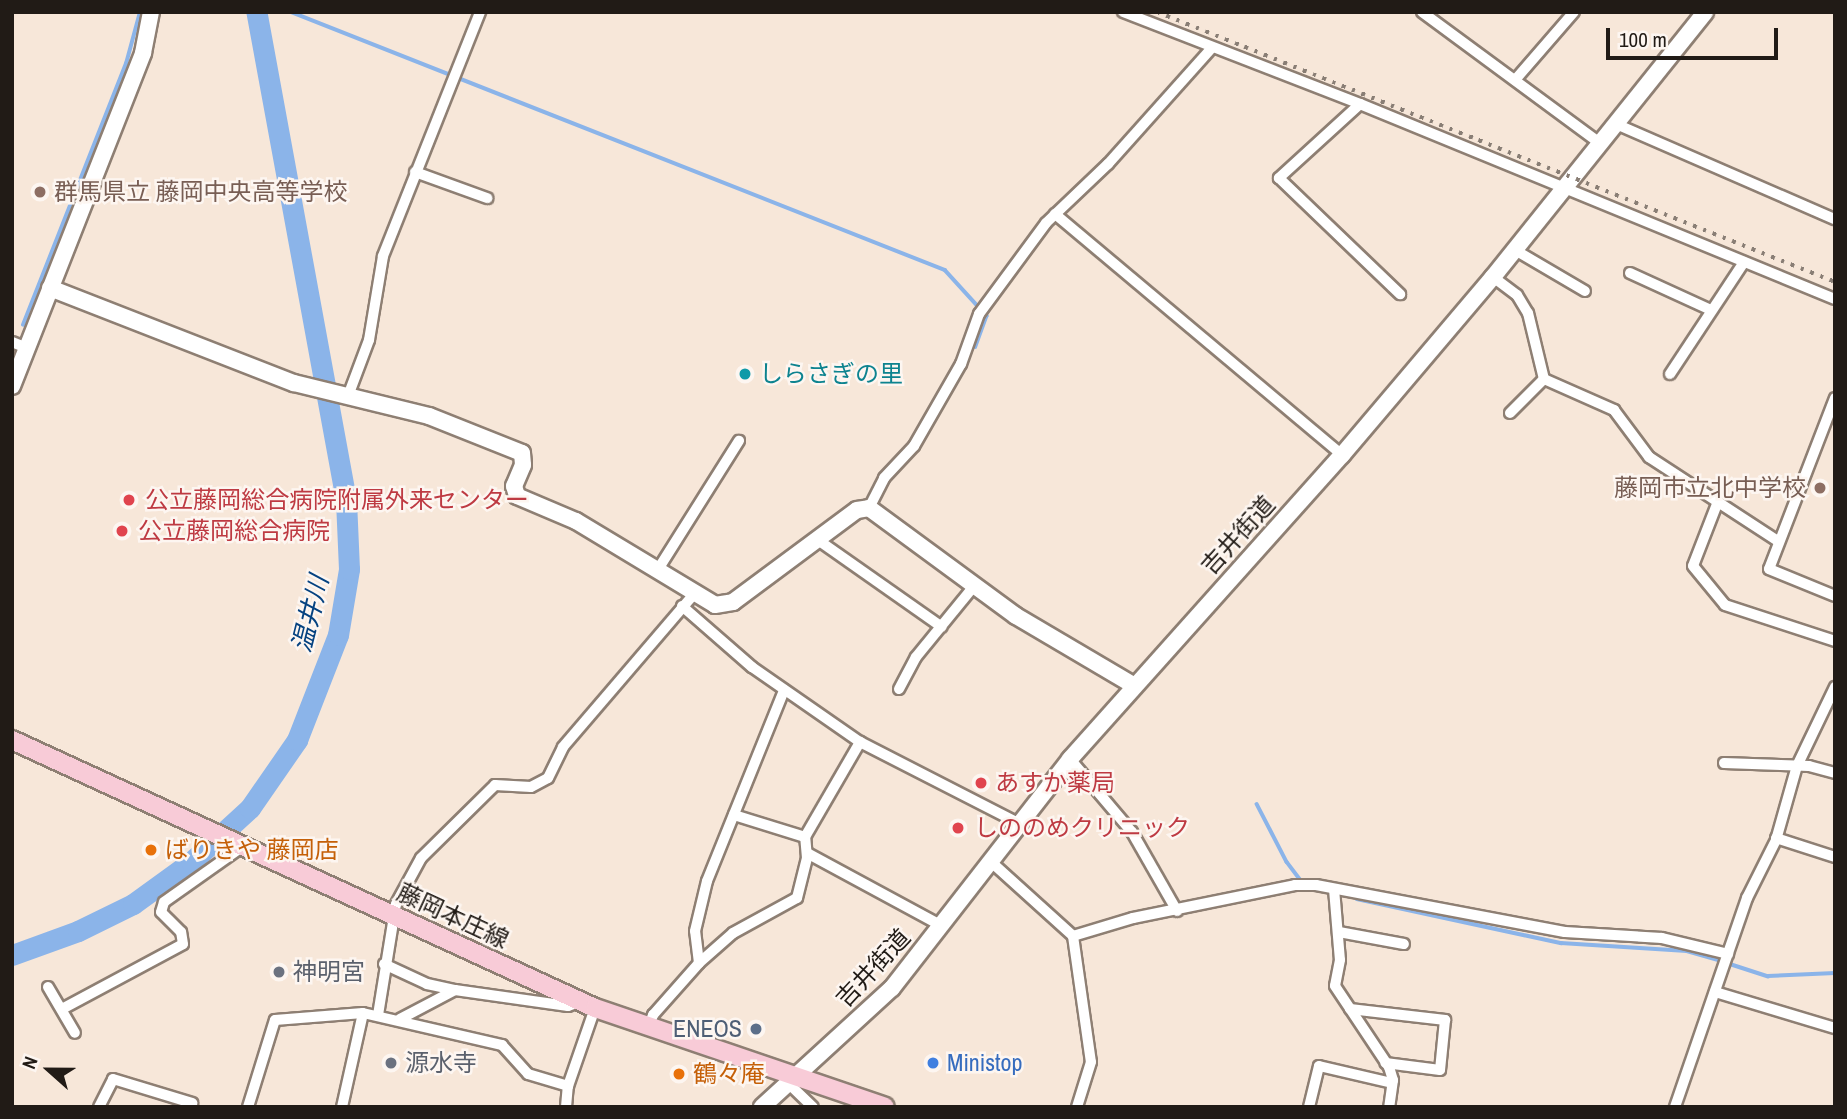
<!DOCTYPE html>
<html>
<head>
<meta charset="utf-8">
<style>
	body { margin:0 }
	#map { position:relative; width:1847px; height:1119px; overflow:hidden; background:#f7e7d9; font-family:"Archivo Narrow","Noto Sans JP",sans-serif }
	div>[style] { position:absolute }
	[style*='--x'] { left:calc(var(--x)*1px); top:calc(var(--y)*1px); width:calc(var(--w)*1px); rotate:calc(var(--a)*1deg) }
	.stream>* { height:3.5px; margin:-1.75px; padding:0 1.75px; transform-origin:1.75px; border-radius:1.75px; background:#8bb4e9 }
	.river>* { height:21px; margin:-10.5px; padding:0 10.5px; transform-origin:10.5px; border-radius:10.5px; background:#8bb4e9 }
	.roads { filter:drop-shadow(2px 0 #8e7f73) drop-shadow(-2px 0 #8e7f73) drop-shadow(0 2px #8e7f73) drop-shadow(0 -2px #8e7f73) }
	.street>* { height:10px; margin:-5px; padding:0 5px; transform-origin:5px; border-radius:5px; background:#fff }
	.secondary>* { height:16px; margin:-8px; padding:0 8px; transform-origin:8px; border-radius:8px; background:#fff }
	.primary>* { height:18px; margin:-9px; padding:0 9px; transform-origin:9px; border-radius:9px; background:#f8cbd7 }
	.rail>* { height:3.5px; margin-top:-1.75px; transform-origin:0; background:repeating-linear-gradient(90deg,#897e75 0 3.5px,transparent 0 10.5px) }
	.dots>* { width:19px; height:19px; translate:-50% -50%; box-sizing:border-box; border:4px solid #fdf6f1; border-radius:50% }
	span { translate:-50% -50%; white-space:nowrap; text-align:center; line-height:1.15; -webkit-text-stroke:5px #fdf6f1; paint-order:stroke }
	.education-label { font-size:24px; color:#785e54 }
	.left { translate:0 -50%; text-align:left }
	.right { translate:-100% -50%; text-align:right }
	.culture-label { font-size:24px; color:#0d838f }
	.health-label { font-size:24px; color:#be3a42 }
	.street-label { font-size:24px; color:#211b16 }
	.food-label { font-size:24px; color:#c56008 }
	.worship-label { font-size:24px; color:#5b616d }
	.service-label { font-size:24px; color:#4e5e75 }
	.shop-label { font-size:24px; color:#366cbe }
	.water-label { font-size:26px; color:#054280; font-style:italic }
	.frame { position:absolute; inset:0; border:14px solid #211b16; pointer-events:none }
	.north { position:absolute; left:14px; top:1035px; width:70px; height:70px; -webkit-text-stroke:5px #fdf6f1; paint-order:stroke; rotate:291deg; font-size:19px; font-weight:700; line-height:28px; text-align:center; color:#211b16 }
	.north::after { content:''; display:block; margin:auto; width:24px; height:32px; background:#211b16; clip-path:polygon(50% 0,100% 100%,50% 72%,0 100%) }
	.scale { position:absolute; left:1606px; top:28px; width:172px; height:32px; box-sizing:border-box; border:4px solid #211b16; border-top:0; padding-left:9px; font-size:21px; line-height:24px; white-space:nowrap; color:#211b16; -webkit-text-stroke:5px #fdf6f1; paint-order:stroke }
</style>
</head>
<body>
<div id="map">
	<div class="stream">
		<div style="--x:291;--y:12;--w:703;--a:21.53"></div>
		<div style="--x:945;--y:270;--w:62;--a:47.6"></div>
		<div style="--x:987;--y:316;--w:33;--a:110"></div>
		<div style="--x:23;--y:325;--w:281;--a:-68.5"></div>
		<div style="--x:126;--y:64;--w:54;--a:-74.9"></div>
		<div style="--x:1257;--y:804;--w:65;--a:62.7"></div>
		<div style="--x:1287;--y:862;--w:21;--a:53"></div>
		<div style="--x:1357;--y:899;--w:209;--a:12.2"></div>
		<div style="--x:1561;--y:943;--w:126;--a:3.6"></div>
		<div style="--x:1687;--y:951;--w:35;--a:16"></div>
		<div style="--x:1730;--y:964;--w:40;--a:18"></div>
		<div style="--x:1768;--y:976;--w:67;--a:-2.6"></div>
	</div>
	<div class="river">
		<div style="--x:12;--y:955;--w:70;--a:-20"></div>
		<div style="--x:78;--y:931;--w:61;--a:-26.1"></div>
		<div style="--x:133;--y:904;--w:72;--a:-35.9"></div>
		<div style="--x:191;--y:862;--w:80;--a:-42.5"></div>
		<div style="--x:250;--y:808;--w:83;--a:-55.3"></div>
		<div style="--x:297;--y:740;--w:113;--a:-68.7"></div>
		<div style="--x:338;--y:635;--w:67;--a:-80.5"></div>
		<div style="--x:349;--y:569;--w:69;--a:-92.5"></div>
		<div style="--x:346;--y:500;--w:496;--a:-100.4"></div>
	</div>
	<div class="roads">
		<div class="street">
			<div style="--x:1123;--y:12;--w:254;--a:21.2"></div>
			<div style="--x:1360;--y:104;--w:513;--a:22.32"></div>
			<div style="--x:1422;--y:12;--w:221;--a:36.4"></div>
			<div style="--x:1515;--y:80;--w:90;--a:-49.1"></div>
			<div style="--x:1360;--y:104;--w:110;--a:137.6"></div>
			<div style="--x:1279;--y:178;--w:168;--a:43.8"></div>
			<div style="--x:1616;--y:124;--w:239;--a:23.5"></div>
			<div style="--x:415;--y:172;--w:77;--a:19.9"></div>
			<div style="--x:1055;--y:214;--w:375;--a:40"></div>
			<div style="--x:1515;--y:250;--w:81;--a:30.4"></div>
			<div style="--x:1630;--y:273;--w:89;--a:24.6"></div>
			<div style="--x:1493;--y:277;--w:30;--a:37"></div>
			<div style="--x:1517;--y:295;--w:21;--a:59"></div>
			<div style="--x:1528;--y:313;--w:68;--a:76.4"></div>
			<div style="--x:1544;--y:379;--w:77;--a:23.9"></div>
			<div style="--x:1614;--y:410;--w:59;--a:53.3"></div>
			<div style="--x:1649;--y:457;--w:154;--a:33.1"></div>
			<div style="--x:12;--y:342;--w:16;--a:22"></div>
			<div style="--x:1670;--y:374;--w:134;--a:-56.5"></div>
			<div style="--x:348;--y:396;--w:60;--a:-69.4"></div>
			<div style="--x:369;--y:340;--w:85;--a:-80.5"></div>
			<div style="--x:383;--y:256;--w:263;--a:-68.3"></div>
			<div style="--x:1835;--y:398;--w:183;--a:111.1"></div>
			<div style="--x:1769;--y:569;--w:71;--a:22.2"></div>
			<div style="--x:1510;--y:413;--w:48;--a:-45"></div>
			<div style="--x:1717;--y:504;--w:66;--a:111.2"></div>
			<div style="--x:1693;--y:566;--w:50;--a:50.6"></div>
			<div style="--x:1725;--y:605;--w:116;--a:18.1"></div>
			<div style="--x:869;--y:508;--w:34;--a:-63"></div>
			<div style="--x:884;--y:478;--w:44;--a:-46.8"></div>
			<div style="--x:914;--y:446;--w:95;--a:-60.2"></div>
			<div style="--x:961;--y:364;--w:53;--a:-70.2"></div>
			<div style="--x:979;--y:314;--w:113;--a:-53.6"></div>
			<div style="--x:1046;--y:223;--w:86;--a:-43.6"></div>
			<div style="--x:1108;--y:164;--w:154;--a:-48.2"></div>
			<div style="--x:818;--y:540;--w:151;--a:35.1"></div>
			<div style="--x:657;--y:571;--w:154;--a:-57.8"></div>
			<div style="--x:682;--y:606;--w:93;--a:41.1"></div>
			<div style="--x:752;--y:667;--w:131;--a:34.8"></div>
			<div style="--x:860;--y:742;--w:178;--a:27.1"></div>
			<div style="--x:899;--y:689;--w:36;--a:-62"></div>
			<div style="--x:916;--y:657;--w:93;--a:-50.7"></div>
			<div style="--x:1070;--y:759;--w:96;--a:49.7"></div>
			<div style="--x:1132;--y:832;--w:91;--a:60.3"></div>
			<div style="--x:1724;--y:763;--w:85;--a:2"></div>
			<div style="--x:1809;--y:766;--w:27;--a:15"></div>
			<div style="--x:734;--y:815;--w:74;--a:17.2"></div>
			<div style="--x:1776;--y:838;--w:62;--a:17.9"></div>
			<div style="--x:807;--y:853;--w:153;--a:28.4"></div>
			<div style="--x:989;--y:860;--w:113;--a:42.1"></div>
			<div style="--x:1073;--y:936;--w:127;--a:81.9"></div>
			<div style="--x:1091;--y:1062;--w:47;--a:107.3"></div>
			<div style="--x:1334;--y:889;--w:71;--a:85.2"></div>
			<div style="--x:1340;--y:960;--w:26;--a:101"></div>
			<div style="--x:1335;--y:986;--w:97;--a:56.3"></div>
			<div style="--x:1389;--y:1067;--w:14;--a:73"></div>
			<div style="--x:1393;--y:1080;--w:27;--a:98"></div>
			<div style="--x:1339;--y:932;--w:66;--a:10.5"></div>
			<div style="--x:1073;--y:936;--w:63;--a:-16.7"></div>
			<div style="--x:1133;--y:918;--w:165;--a:-11.5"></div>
			<div style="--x:1295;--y:885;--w:21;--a:0"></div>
			<div style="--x:1316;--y:885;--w:253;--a:10.7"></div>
			<div style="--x:1565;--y:932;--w:97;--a:3.5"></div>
			<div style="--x:1662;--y:938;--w:68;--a:13.6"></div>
			<div style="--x:699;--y:963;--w:45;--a:-41.4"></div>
			<div style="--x:733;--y:933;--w:73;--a:-28.7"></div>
			<div style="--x:797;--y:898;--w:41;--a:-76"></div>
			<div style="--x:807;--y:858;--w:21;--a:-95"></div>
			<div style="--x:805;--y:837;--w:110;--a:-59.9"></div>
			<div style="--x:384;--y:964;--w:47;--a:24.9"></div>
			<div style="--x:427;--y:984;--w:29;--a:12"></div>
			<div style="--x:455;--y:990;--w:114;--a:8.1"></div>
			<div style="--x:568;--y:1006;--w:14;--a:-21"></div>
			<div style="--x:48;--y:987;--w:53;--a:59.6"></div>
			<div style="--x:1715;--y:992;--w:125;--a:16.7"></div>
			<div style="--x:62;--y:1009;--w:137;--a:-28.2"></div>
			<div style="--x:183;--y:944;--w:12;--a:-99"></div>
			<div style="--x:181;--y:932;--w:28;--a:-135"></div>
			<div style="--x:161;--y:912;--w:10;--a:-73"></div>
			<div style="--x:164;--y:902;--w:97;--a:-35.3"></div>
			<div style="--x:1350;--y:1009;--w:96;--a:6.6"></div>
			<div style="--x:1445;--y:1020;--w:50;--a:95.7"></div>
			<div style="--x:1440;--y:1070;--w:55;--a:-172.7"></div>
			<div style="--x:378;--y:1015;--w:112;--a:-80.8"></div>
			<div style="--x:396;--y:904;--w:52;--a:-61.5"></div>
			<div style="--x:421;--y:858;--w:104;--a:-44.6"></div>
			<div style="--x:495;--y:785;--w:36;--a:3"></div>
			<div style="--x:531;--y:787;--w:19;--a:-28"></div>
			<div style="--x:548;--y:778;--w:34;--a:-64"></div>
			<div style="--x:563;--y:747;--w:201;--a:-49.4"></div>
			<div style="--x:400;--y:1019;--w:62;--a:-27.8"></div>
			<div style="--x:648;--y:1028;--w:14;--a:-69"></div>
			<div style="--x:653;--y:1015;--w:69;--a:-48.5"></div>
			<div style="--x:699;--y:963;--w:32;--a:-97"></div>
			<div style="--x:695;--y:931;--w:51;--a:-76.5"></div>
			<div style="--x:707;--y:881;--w:206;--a:-68"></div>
			<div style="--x:789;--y:1084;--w:33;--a:44"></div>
			<div style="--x:99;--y:1107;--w:31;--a:-63"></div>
			<div style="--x:113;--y:1079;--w:83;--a:16.9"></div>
			<div style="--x:248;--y:1107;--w:91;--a:-72.8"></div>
			<div style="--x:275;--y:1020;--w:88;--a:-4.5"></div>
			<div style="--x:363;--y:1013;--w:143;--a:13"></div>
			<div style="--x:502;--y:1045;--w:39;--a:48"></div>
			<div style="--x:528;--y:1074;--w:42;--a:16.7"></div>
			<div style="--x:342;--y:1107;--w:96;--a:-77.4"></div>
			<div style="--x:566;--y:1107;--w:21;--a:-85"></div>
			<div style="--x:568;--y:1086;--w:83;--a:-70.9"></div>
			<div style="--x:1309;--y:1107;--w:42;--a:-76.3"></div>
			<div style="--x:1319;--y:1066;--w:75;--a:13.1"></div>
			<div style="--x:1675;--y:1107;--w:221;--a:-71"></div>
			<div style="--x:1747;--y:898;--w:65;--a:-63.4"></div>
			<div style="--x:1776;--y:840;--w:77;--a:-74.2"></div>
			<div style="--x:1797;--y:766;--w:88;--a:-64.3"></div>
		</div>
		<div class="secondary">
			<div style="--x:50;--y:288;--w:262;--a:21.3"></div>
			<div style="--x:294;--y:383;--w:139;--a:13.7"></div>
			<div style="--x:429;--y:416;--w:100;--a:21.7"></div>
			<div style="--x:522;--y:453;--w:12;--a:85"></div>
			<div style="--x:523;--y:465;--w:23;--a:113"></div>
			<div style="--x:514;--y:486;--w:10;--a:73"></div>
			<div style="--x:517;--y:496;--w:64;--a:23"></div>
			<div style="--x:576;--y:521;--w:162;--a:31.1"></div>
			<div style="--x:715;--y:605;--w:18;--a:-9"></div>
			<div style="--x:733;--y:602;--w:154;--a:-36.6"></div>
			<div style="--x:857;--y:510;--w:12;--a:-9"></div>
			<div style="--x:869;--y:508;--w:182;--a:36.3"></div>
			<div style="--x:1016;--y:616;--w:136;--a:30.5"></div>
			<div style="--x:12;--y:386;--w:358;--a:-68.5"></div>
			<div style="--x:143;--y:53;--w:42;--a:-79"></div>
			<div style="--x:762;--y:1107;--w:176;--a:-42.5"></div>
			<div style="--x:892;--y:988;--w:290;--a:-52.1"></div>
			<div style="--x:1070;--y:759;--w:408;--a:-48.2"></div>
			<div style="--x:1342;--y:455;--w:233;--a:-49.7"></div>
			<div style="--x:1493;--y:277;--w:339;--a:-51.3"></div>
		</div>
		<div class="primary">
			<div style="--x:12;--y:740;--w:642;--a:24.69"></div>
			<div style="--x:595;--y:1008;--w:306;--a:18.8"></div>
		</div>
	</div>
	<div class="rail">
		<div style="--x:1157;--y:12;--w:730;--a:21.71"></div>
	</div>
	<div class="dots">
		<div style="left:40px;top:192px;background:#8d6e63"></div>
		<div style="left:745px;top:374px;background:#0f9aa8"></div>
		<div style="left:1820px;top:488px;background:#8d6e63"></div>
		<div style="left:129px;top:500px;background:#e0444e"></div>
		<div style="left:122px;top:531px;background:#e0444e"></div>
		<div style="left:981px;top:783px;background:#e0444e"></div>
		<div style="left:958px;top:828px;background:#e0444e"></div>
		<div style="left:151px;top:850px;background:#e8710a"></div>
		<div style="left:279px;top:972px;background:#6b7280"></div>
		<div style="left:756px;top:1029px;background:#5c6f8a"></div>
		<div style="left:391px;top:1063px;background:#6b7280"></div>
		<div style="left:933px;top:1063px;background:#3f7fe0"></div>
		<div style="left:679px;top:1074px;background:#e8710a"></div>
	</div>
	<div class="education-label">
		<span class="left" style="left:54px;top:192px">群馬県立 藤岡中央高等学校</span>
		<span class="right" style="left:1806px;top:488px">藤岡市立北中学校</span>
	</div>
	<div class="culture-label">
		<span class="left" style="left:759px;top:374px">しらさぎの里</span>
	</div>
	<div class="health-label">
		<span class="left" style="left:145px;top:500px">公立藤岡総合病院附属外来センター</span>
		<span class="left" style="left:138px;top:531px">公立藤岡総合病院</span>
		<span class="left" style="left:995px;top:783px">あすか薬局</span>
		<span class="left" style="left:974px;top:828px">しののめクリニック</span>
	</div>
	<div class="street-label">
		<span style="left:1238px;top:535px;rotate:-48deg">吉井街道</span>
		<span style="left:453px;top:916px;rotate:25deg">藤岡本庄線</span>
		<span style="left:873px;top:968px;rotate:-47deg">吉井街道</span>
	</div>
	<div class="food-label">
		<span class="left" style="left:165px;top:850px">ばりきや 藤岡店</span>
		<span class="left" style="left:693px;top:1074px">鶴々庵</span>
	</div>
	<div class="worship-label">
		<span class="left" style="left:293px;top:972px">神明宮</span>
		<span class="left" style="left:405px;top:1063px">源水寺</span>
	</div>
	<div class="service-label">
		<span class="right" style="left:742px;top:1029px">ENEOS</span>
	</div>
	<div class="shop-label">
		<span class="left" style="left:947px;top:1063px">Ministop</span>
	</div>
	<div class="water-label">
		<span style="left:310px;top:614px;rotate:-76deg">温井川</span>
	</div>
	<div class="frame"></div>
	<div class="north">N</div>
	<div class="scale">100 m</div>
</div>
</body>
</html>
